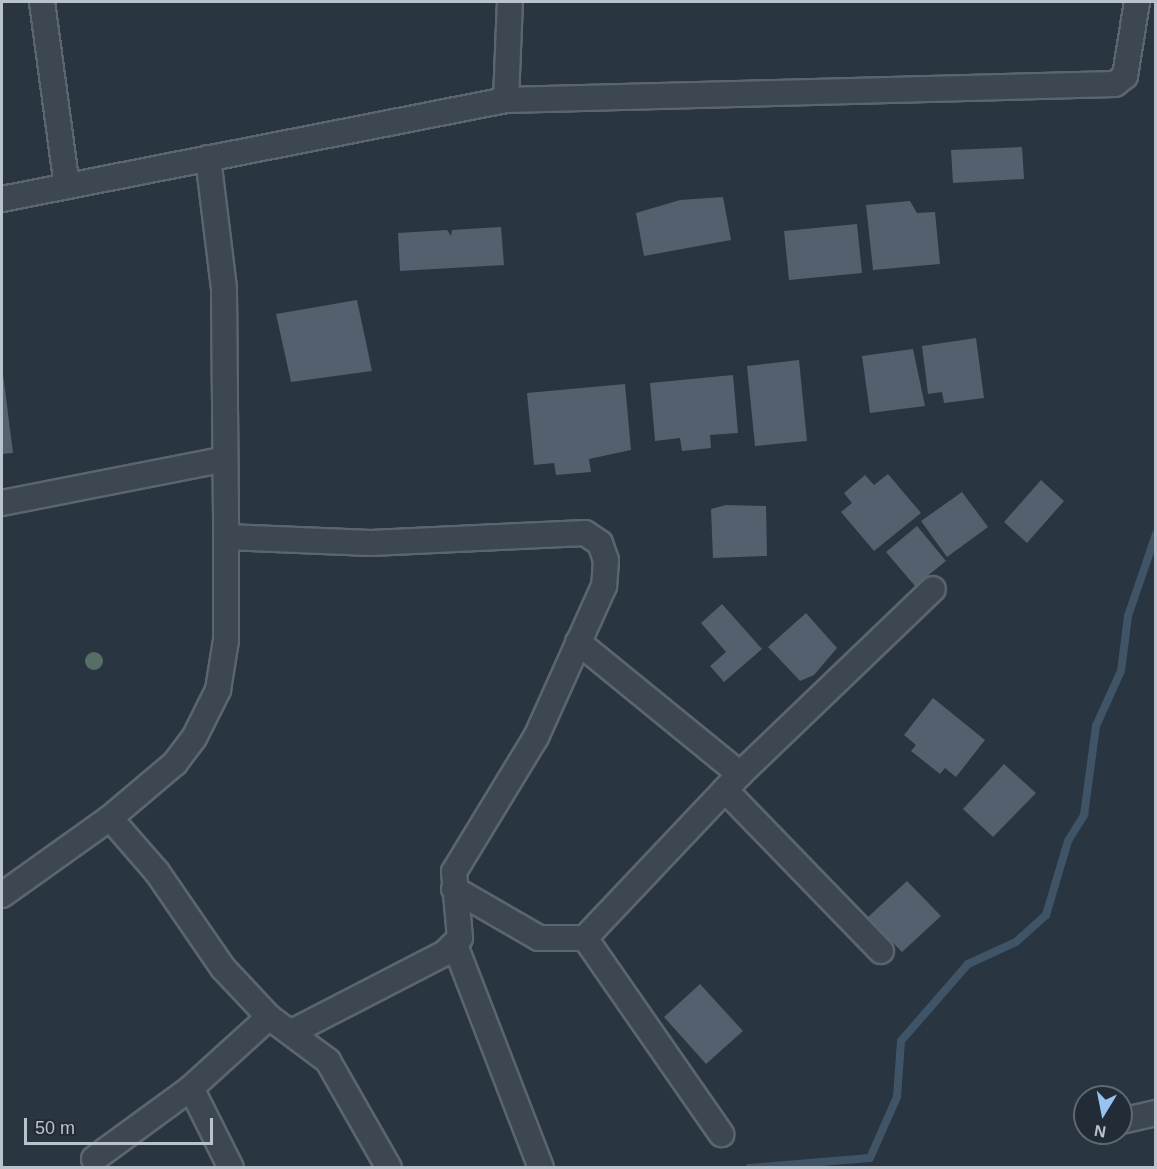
<!DOCTYPE html>
<html>
<head>
<meta charset="utf-8">
<style>
	body { margin:0 }
	#map { position:relative; width:1157px; height:1169px; overflow:hidden; background:#293541; font-family:Arial,sans-serif }
	div>[style] { position:absolute }
	[style*='--x'] { left:calc(var(--x)*1px); top:calc(var(--y)*1px); width:calc(var(--w)*1px); rotate:calc(var(--a)*1deg) }
	.stream>* { height:8px; margin:-4px; padding:0 4px; transform-origin:4px; border-radius:4px; background:#405468 }
	.building>* { inset:0; background:#54606e }
	.roads { filter:drop-shadow(2px 0 #5b656e) drop-shadow(-2px 0 #5b656e) drop-shadow(0 2px #5b656e) drop-shadow(0 -2px #5b656e) }
	.minor>* { height:24px; margin:-12px; padding:0 12px; transform-origin:12px; border-radius:12px; background:#3d4751 }
	.trees>* { width:18px; height:18px; margin:-9px; border-radius:50%; background:#566f64 }
	span { translate:-50% -50%; white-space:nowrap; text-align:center; line-height:1.15; -webkit-text-stroke:4.5px #222c36; paint-order:stroke }
	.frame { position:absolute; inset:0; border:3px solid #bac2cb; pointer-events:none }
	.north { position:absolute; left:1073px; top:1085px; width:60px; height:60px; box-sizing:border-box; background:#222c36; border:2px solid #5f6872; border-radius:50%; rotate:190deg; font-size:16px; font-weight:700; line-height:24px; text-align:center; color:#bac2cb }
	.north::after { content:''; display:block; margin:auto; width:21px; height:27px; background:#99c2f0; clip-path:polygon(50% 0,100% 100%,50% 72%,0 100%) }
	.scale { position:absolute; left:24px; top:1118px; width:189px; height:27px; box-sizing:border-box; border:3px solid #bac2cb; border-top:0; padding-left:8px; font-size:18px; line-height:21px; white-space:nowrap; color:#bac2cb; -webkit-text-stroke:4px #222c36; paint-order:stroke }
</style>
</head>
<body>
<div id="map">
	<div class="stream">
		<div style="--x:749;--y:1168;--w:121;--a:-4.7"></div>
		<div style="--x:870;--y:1158;--w:67;--a:-66.1"></div>
		<div style="--x:897;--y:1097;--w:56;--a:-85.9"></div>
		<div style="--x:901;--y:1041;--w:102;--a:-49"></div>
		<div style="--x:968;--y:964;--w:53;--a:-24.6"></div>
		<div style="--x:1016;--y:942;--w:40;--a:-42"></div>
		<div style="--x:1046;--y:915;--w:77;--a:-73.4"></div>
		<div style="--x:1068;--y:841;--w:31;--a:-58"></div>
		<div style="--x:1084;--y:815;--w:90;--a:-82.3"></div>
		<div style="--x:1096;--y:726;--w:60;--a:-65.6"></div>
		<div style="--x:1121;--y:671;--w:55;--a:-82.7"></div>
		<div style="--x:1128;--y:616;--w:87;--a:-71.1"></div>
	</div>
	<div class="building">
		<div style="clip-path:polygon(1022px 147px,1024px 179px,953px 183px,951px 150px)"></div>
		<div style="clip-path:polygon(723px 197px,731px 240px,644px 256px,636px 213px,680px 200px)"></div>
		<div style="clip-path:polygon(910px 201px,917px 213px,935px 212px,940px 264px,873px 270px,866px 205px)"></div>
		<div style="clip-path:polygon(857px 224px,862px 273px,789px 280px,784px 231px)"></div>
		<div style="clip-path:polygon(501px 227px,504px 265px,400px 271px,398px 233px,447px 230px,451px 236px,452px 230px)"></div>
		<div style="clip-path:polygon(357px 300px,372px 371px,291px 382px,276px 314px)"></div>
		<div style="clip-path:polygon(976px 338px,984px 398px,944px 403px,942px 392px,928px 394px,922px 346px)"></div>
		<div style="clip-path:polygon(913px 349px,925px 406px,870px 413px,862px 356px)"></div>
		<div style="clip-path:polygon(799px 360px,807px 441px,755px 446px,747px 366px)"></div>
		<div style="clip-path:polygon(2px 366px,13px 453px,2px 454px)"></div>
		<div style="clip-path:polygon(733px 375px,738px 433px,710px 435px,711px 448px,682px 451px,680px 438px,655px 441px,650px 383px)"></div>
		<div style="clip-path:polygon(625px 384px,631px 450px,589px 459px,591px 472px,556px 475px,554px 463px,534px 465px,527px 393px)"></div>
		<div style="clip-path:polygon(888px 474px,921px 513px,874px 551px,841px 512px,852px 503px,844px 493px,865px 475px,874px 485px)"></div>
		<div style="clip-path:polygon(1041px 480px,1064px 501px,1027px 543px,1004px 522px)"></div>
		<div style="clip-path:polygon(962px 492px,988px 527px,947px 557px,921px 521px)"></div>
		<div style="clip-path:polygon(726px 505px,766px 506px,767px 556px,713px 558px,711px 509px)"></div>
		<div style="clip-path:polygon(917px 526px,946px 561px,915px 586px,886px 552px)"></div>
		<div style="clip-path:polygon(722px 604px,762px 649px,724px 682px,710px 666px,726px 652px,701px 623px)"></div>
		<div style="clip-path:polygon(806px 613px,837px 648px,814px 675px,800px 681px,768px 647px)"></div>
		<div style="clip-path:polygon(933px 698px,985px 740px,956px 777px,945px 768px,940px 774px,911px 751px,916px 745px,904px 735px)"></div>
		<div style="clip-path:polygon(1004px 764px,1036px 793px,993px 837px,963px 809px)"></div>
		<div style="clip-path:polygon(907px 881px,941px 916px,902px 952px,868px 917px)"></div>
		<div style="clip-path:polygon(700px 984px,743px 1031px,706px 1064px,664px 1017px)"></div>
	</div>
	<div class="roads">
		<div class="minor">
			<div style="--x:42;--y:2;--w:186;--a:82.3"></div>
			<div style="--x:506;--y:100;--w:609;--a:-1.5"></div>
			<div style="--x:1115;--y:84;--w:13;--a:-39"></div>
			<div style="--x:1125;--y:76;--w:75;--a:-80.8"></div>
			<div style="--x:208;--y:158;--w:132;--a:83"></div>
			<div style="--x:224;--y:289;--w:248;--a:89.5"></div>
			<div style="--x:226;--y:537;--w:145;--a:2.4"></div>
			<div style="--x:371;--y:543;--w:214;--a:-2.7"></div>
			<div style="--x:585;--y:533;--w:18;--a:34"></div>
			<div style="--x:600;--y:543;--w:18;--a:71"></div>
			<div style="--x:606;--y:560;--w:26;--a:94"></div>
			<div style="--x:604;--y:586;--w:166;--a:114.2"></div>
			<div style="--x:536;--y:737;--w:158;--a:121.3"></div>
			<div style="--x:454;--y:872;--w:66;--a:84.8"></div>
			<div style="--x:460;--y:938;--w:21;--a:135"></div>
			<div style="--x:445;--y:953;--w:170;--a:152.7"></div>
			<div style="--x:2;--y:199;--w:514;--a:-11.11"></div>
			<div style="--x:506;--y:100;--w:98;--a:-87.7"></div>
			<div style="--x:2;--y:503;--w:223;--a:-11.1"></div>
			<div style="--x:578;--y:642;--w:209;--a:39.2"></div>
			<div style="--x:725;--y:790;--w:224;--a:45.9"></div>
			<div style="--x:110;--y:818;--w:72;--a:49"></div>
			<div style="--x:157;--y:872;--w:116;--a:55.5"></div>
			<div style="--x:223;--y:968;--w:67;--a:46.8"></div>
			<div style="--x:269;--y:1017;--w:74;--a:36.7"></div>
			<div style="--x:328;--y:1061;--w:123;--a:60.3"></div>
			<div style="--x:454;--y:889;--w:98;--a:30"></div>
			<div style="--x:539;--y:938;--w:46;--a:0"></div>
			<div style="--x:585;--y:938;--w:226;--a:-46.6"></div>
			<div style="--x:740;--y:774;--w:267;--a:-43.8"></div>
			<div style="--x:2;--y:895;--w:133;--a:-35.5"></div>
			<div style="--x:110;--y:818;--w:85;--a:-40.2"></div>
			<div style="--x:175;--y:763;--w:31;--a:-53"></div>
			<div style="--x:194;--y:738;--w:54;--a:-63.4"></div>
			<div style="--x:218;--y:690;--w:51;--a:-80.9"></div>
			<div style="--x:226;--y:640;--w:103;--a:-90"></div>
			<div style="--x:585;--y:938;--w:239;--a:55.2"></div>
			<div style="--x:455;--y:945;--w:239;--a:68.9"></div>
			<div style="--x:191;--y:1088;--w:89;--a:63.4"></div>
			<div style="--x:1121;--y:1121;--w:36;--a:-13"></div>
			<div style="--x:94;--y:1159;--w:120;--a:-36.2"></div>
			<div style="--x:191;--y:1088;--w:105;--a:-42.3"></div>
		</div>
	</div>
	<div class="trees">
		<div style="left:94px;top:661px"></div>
	</div>
	<div class="frame"></div>
	<div class="north">N</div>
	<div class="scale">50 m</div>
</div>
</body>
</html>
